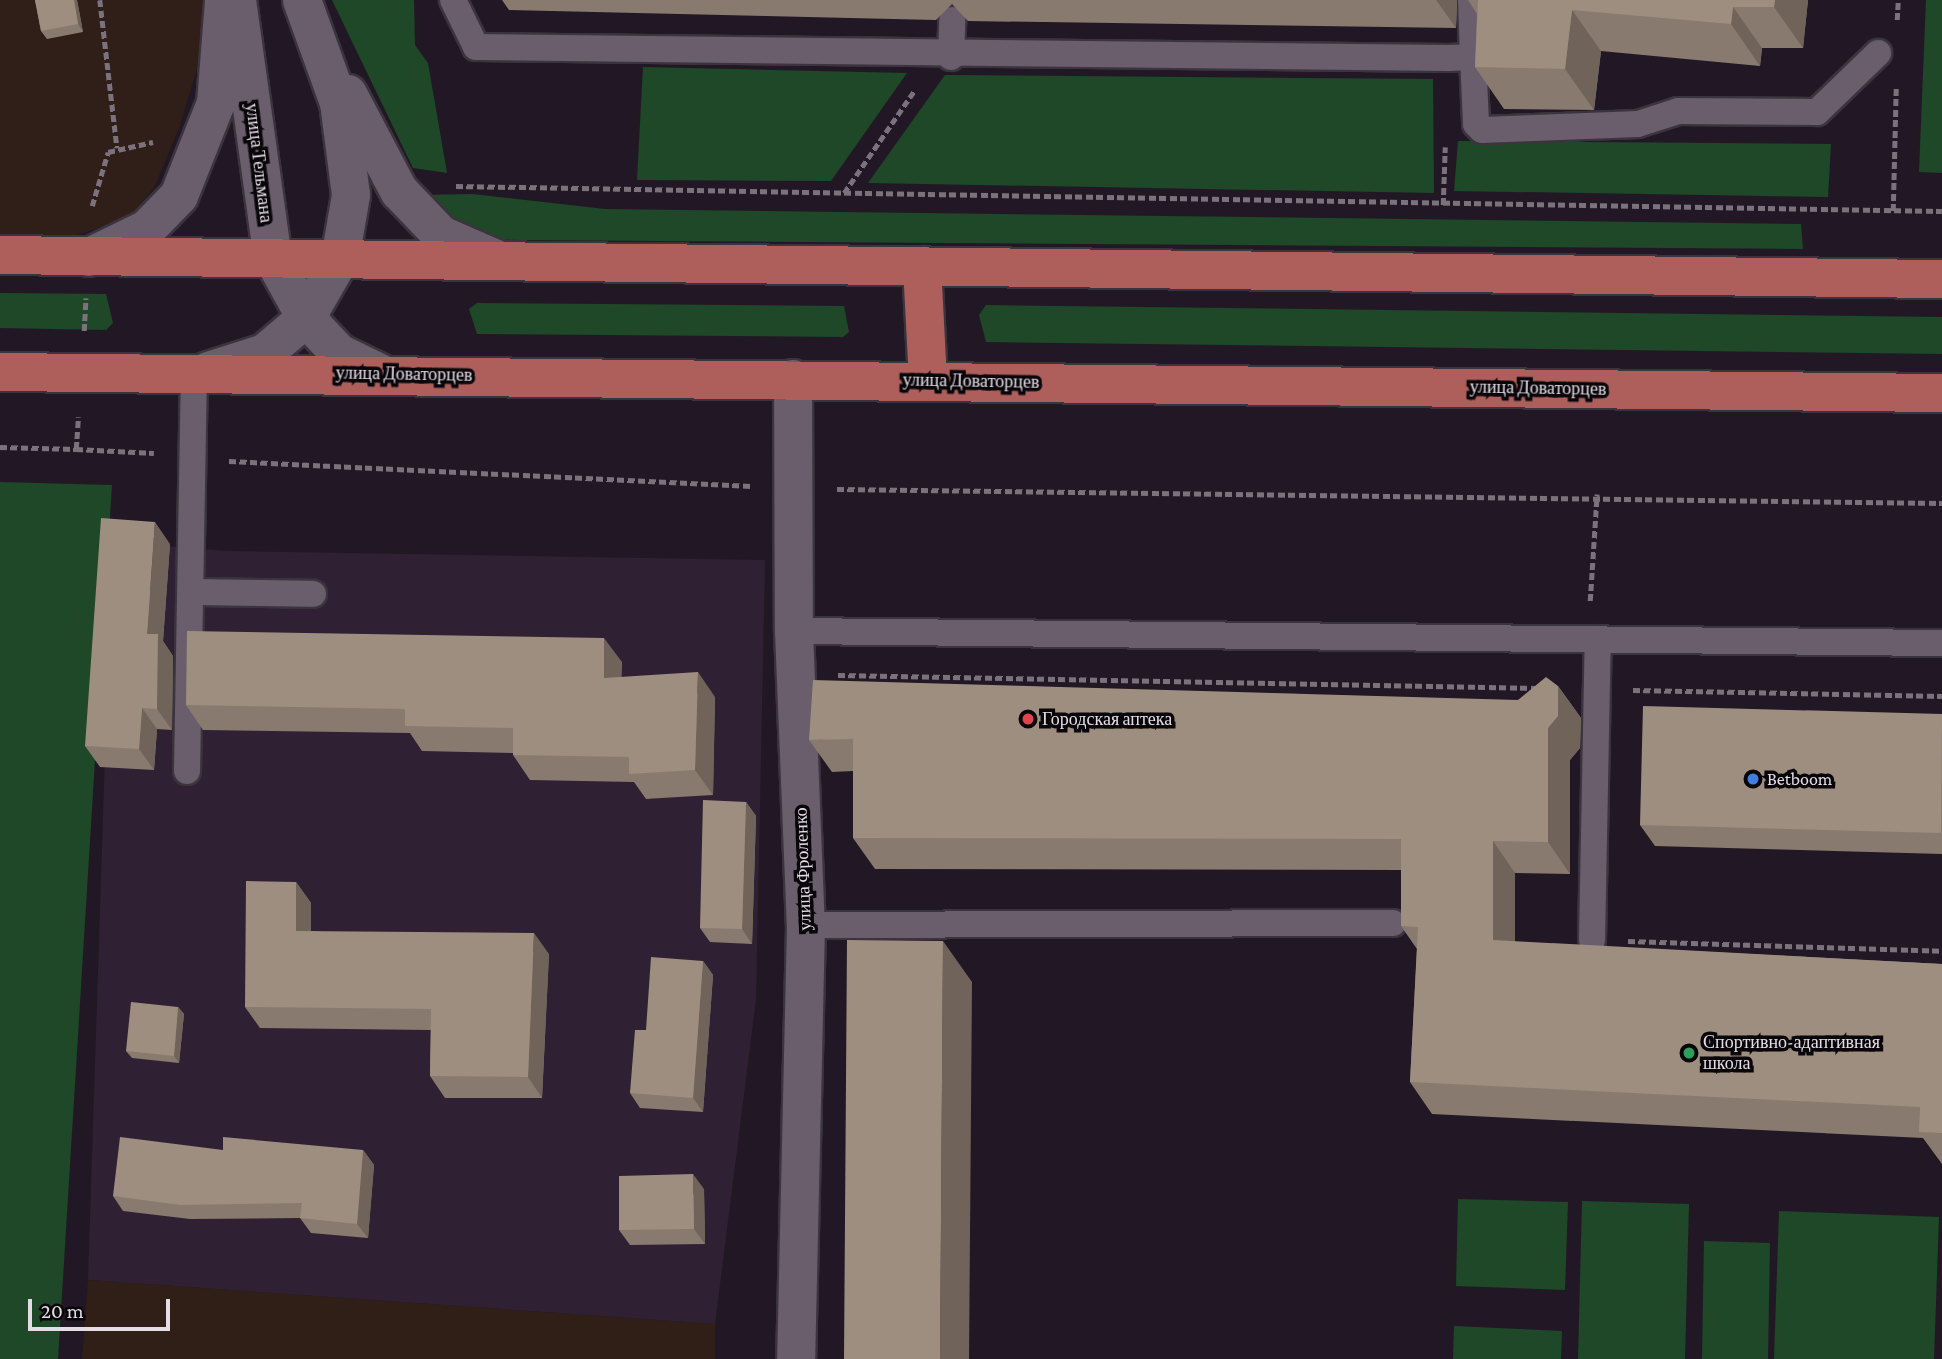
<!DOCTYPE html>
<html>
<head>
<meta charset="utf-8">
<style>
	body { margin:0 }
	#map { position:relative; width:1942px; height:1359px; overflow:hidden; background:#221825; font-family:"Crimson Pro",serif }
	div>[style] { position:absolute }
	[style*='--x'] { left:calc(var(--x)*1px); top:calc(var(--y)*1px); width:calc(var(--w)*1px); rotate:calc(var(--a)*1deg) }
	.commercial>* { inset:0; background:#301f18 }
	.built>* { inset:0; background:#2f2133 }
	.education>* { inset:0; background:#301f17 }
	.green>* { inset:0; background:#1e4827 }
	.path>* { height:4.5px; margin-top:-2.25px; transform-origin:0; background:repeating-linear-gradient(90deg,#7b727d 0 7px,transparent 0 10.5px) }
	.roads { filter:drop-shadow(2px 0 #3b343e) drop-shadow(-2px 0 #3b343e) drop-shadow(0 2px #3b343e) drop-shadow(0 -2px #3b343e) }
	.lane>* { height:26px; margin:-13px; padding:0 13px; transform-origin:13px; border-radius:13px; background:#6a5e6d }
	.street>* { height:38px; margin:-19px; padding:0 19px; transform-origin:19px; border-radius:19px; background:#6a5e6d }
	.secondary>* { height:38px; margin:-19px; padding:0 19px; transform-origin:19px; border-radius:19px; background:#6a5e6d }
	.primary>* { height:38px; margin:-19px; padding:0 19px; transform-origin:19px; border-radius:19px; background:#ae5f5c }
	.wall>* { inset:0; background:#887a6e }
	.shaded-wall>* { inset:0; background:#6f635a }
	.building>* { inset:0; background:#9e8e80 }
	.dots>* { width:19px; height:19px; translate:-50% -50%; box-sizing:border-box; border:4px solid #09060a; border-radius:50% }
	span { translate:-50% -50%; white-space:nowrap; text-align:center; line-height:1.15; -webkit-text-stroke:7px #09060a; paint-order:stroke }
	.street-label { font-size:18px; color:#e5dde6 }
	.poi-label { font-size:18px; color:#e5dde6 }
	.left { translate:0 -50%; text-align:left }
	.scale { position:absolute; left:28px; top:1299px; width:142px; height:32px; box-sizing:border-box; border:4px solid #e5dde6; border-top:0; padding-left:9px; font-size:21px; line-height:24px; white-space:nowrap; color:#e5dde6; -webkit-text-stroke:5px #09060a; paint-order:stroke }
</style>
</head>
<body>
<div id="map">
	<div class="commercial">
		<div style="clip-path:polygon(0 0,203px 0,199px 62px,179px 128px,154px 188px,128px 219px,57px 241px,0 239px)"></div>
	</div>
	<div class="built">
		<div style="clip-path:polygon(112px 542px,227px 551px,765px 560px,756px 999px,715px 1324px,88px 1280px)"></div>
	</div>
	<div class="education">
		<div style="clip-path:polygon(88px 1280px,715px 1324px,715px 1359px,82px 1359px)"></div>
	</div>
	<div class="green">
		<div style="clip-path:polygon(332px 0,414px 0,415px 45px,428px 63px,447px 173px,413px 168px)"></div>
		<div style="clip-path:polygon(1926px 0,1942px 0,1942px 173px,1919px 172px)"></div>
		<div style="clip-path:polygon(643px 67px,907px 73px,831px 181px,637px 180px)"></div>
		<div style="clip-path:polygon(945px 75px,1433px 79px,1434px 193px,868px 183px)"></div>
		<div style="clip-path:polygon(1458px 141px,1831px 144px,1828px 197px,1454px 191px)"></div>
		<div style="clip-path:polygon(472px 194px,605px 209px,1801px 224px,1803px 249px,519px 240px,487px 239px,448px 223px,420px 195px)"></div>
		<div style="clip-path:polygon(0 293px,106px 294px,113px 323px,106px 330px,0 328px)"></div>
		<div style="clip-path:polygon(477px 303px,844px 306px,849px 332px,843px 337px,477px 334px,469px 309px)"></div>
		<div style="clip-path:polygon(986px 305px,1942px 317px,1942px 354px,986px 342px,979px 315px)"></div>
		<div style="clip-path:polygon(0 482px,112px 485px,58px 1359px,0 1359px)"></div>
		<div style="clip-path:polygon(1458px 1199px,1568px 1202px,1565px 1290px,1456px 1286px)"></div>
		<div style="clip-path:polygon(1582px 1201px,1689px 1204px,1685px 1359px,1578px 1359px)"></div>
		<div style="clip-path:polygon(1779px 1211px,1939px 1217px,1934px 1359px,1774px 1359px)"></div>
		<div style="clip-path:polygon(1704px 1241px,1770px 1243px,1768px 1359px,1702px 1359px)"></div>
		<div style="clip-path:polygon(1454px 1326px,1562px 1331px,1561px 1359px,1453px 1359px)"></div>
	</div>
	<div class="path">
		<div style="--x:100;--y:0;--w:149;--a:83.4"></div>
		<div style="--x:1897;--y:20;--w:20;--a:-87"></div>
		<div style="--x:456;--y:186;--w:1486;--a:0.96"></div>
		<div style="--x:844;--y:193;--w:124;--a:-55.5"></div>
		<div style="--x:1443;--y:205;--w:58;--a:-88"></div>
		<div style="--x:92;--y:206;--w:56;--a:-73.5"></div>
		<div style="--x:108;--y:152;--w:46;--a:-12.5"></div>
		<div style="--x:1893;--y:211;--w:123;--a:-88.6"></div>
		<div style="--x:84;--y:331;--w:33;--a:-87"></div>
		<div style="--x:0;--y:447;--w:76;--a:1.5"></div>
		<div style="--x:76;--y:449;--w:32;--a:-86"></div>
		<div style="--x:76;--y:449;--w:78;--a:2.9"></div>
		<div style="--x:229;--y:461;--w:523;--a:2.74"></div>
		<div style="--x:837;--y:489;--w:1105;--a:0.73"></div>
		<div style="--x:1590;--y:601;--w:107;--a:-86.3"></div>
		<div style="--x:838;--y:675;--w:699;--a:1.07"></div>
		<div style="--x:1633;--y:690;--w:309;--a:1.1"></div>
		<div style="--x:1628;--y:941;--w:314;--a:1.8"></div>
	</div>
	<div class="roads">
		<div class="lane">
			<div style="--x:453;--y:0;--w:52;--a:63.9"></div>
			<div style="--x:476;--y:47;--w:972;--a:0.65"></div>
			<div style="--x:1448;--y:58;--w:25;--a:-2"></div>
			<div style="--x:1473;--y:57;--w:57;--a:-92"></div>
			<div style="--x:951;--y:57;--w:37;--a:-88"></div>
			<div style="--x:1473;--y:57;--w:67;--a:87.4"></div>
			<div style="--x:1476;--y:124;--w:8;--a:45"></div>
			<div style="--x:1482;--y:130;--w:156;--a:-2.2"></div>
			<div style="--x:1638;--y:124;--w:42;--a:-18"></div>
			<div style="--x:1678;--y:111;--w:139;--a:0.4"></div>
			<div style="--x:1817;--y:112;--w:85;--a:-44"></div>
			<div style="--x:191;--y:592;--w:122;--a:0.9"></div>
			<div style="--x:794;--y:631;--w:1148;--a:0.6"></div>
			<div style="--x:187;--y:771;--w:400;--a:-89"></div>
			<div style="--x:806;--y:925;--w:587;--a:-0.2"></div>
			<div style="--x:1592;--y:940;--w:301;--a:-88.9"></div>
		</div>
		<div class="street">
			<div style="--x:793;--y:379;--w:252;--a:89.8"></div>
			<div style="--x:794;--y:631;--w:294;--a:87.7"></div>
			<div style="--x:806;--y:925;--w:434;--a:91.3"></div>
		</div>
		<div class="secondary">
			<div style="--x:237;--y:0;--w:260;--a:82.1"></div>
			<div style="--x:273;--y:258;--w:68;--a:61.2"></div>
			<div style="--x:306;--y:318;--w:48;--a:46.7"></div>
			<div style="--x:339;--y:353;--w:48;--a:26"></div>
			<div style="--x:348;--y:94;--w:110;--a:62.3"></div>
			<div style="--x:399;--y:191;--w:61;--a:46.3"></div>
			<div style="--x:441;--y:235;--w:65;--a:23.4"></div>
			<div style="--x:89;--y:257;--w:64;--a:-25.8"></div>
			<div style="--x:147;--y:229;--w:46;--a:-45.9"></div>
			<div style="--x:179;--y:196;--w:100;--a:-68.3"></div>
			<div style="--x:216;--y:103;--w:101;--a:-85.5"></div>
			<div style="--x:208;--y:371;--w:60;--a:-17.5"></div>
			<div style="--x:265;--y:353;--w:54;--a:-40.5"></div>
			<div style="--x:306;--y:318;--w:68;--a:-60"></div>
			<div style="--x:340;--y:259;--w:65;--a:-80.2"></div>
			<div style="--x:351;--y:195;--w:93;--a:-97.4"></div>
			<div style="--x:339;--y:103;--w:109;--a:-109.8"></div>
		</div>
		<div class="primary">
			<div style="--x:0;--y:255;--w:1942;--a:0.71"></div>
			<div style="--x:922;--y:266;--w:114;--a:87"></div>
			<div style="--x:0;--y:372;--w:1942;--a:0.62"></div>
		</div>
	</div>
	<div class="wall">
		<div style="clip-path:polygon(35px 0,77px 0,83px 32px,47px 39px,41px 31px)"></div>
		<div style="clip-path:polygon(502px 0,1457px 0,1456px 28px,968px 21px,952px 4px,936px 20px,509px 10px)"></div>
		<div style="clip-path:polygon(1468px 0,1808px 0,1803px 48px,1762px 48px,1760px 66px,1601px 51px,1594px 110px,1504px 109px,1475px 67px,1477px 14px)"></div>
		<div style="clip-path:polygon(170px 544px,163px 641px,173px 656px,172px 730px,157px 729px,154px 770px,100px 767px,85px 746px)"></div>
		<div style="clip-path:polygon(622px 662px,621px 677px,715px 697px,713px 795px,646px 799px,634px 782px,530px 780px,513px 755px,513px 753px,422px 751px,410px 733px,203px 730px,186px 705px)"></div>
		<div style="clip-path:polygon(1558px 686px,1581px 718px,1580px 748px,1570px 760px,1570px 874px,1515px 873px,1515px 942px,1942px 964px,1942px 1164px,1923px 1138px,1432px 1114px,1410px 1082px,1417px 949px,1401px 926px,1401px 870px,875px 869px,853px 838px,853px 771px,832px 772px,809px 740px,1518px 700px)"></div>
		<div style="clip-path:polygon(1942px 714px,1942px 854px,1655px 846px,1640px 825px)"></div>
		<div style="clip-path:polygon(746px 802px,756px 816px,752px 944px,710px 942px,700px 928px)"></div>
		<div style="clip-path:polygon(296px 882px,311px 903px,311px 931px,549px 954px,542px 1098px,445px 1098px,430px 1076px,431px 1030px,260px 1028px,245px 1007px)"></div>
		<div style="clip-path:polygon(703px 961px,713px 975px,703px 1112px,640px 1108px,630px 1093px,646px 1030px)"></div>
		<div style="clip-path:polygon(178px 1007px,184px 1014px,179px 1063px,132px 1058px,126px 1051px)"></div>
		<div style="clip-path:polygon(223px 1150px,363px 1150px,374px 1165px,368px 1238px,311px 1233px,300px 1218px,190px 1219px,123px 1211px,113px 1196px)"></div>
		<div style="clip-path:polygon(704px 1189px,705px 1244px,630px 1245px,619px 1230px)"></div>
	</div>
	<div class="shaded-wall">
		<div style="clip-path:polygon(74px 0,77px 0,83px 32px,78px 24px)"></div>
		<div style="clip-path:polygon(1436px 0,1457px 0,1456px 28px)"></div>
		<div style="clip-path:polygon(1775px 0,1808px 0,1803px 48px,1774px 7px)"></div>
		<div style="clip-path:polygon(1733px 7px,1762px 48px,1760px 66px,1731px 24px)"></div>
		<div style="clip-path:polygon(1572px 10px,1601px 51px,1594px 110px,1565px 69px)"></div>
		<div style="clip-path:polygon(155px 522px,170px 544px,163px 641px,173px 656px,172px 730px,157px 709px,147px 634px)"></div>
		<div style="clip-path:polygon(604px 638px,622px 662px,621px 703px,604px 678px)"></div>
		<div style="clip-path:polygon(698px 672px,715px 697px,713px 795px,695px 770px)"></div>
		<div style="clip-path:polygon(1558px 686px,1581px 718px,1580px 748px,1570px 760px,1570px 874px,1548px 842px,1548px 728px)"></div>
		<div style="clip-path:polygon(142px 708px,157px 729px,154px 770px,139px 749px)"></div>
		<div style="clip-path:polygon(746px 802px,756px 816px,752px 944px,742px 929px)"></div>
		<div style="clip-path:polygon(1493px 841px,1515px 873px,1515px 972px,1493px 940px)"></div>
		<div style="clip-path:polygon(296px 882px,311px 903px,311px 952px,296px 931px)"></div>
		<div style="clip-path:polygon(534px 933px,549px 954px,542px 1098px,528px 1077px)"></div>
		<div style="clip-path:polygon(943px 941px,972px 982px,969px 1359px,940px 1359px)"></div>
		<div style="clip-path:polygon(703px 961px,713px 975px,703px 1112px,693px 1098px)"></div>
		<div style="clip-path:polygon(178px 1007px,184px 1014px,179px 1063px,174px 1056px)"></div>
		<div style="clip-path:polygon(363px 1150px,374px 1165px,368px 1238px,357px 1224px)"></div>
		<div style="clip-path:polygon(693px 1174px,704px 1189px,705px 1244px,694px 1229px)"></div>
	</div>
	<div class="building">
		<div style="clip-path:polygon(35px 0,74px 0,78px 24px,41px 31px)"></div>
		<div style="clip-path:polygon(1478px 0,1775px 0,1774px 7px,1733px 7px,1731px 24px,1572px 10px,1565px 69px,1475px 67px)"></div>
		<div style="clip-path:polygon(101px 518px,155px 522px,147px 634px,158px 634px,157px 709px,142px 708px,139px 749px,85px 746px)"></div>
		<div style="clip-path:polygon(187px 631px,604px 638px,604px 678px,698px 672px,695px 770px,629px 774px,629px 757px,513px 755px,513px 728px,405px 726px,405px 709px,186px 705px)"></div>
		<div style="clip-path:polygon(1546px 677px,1558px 686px,1558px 716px,1548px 728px,1548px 842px,1493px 841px,1493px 940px,1942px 964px,1942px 1133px,1919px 1132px,1920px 1107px,1410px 1082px,1418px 927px,1401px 926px,1401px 839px,853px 838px,853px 739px,809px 740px,813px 680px,1518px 700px)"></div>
		<div style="clip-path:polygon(1643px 706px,1942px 714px,1941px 833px,1640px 825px)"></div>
		<div style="clip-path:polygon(703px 800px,746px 802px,742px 929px,700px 928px)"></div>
		<div style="clip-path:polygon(246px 881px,296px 882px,296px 931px,534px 933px,528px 1077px,430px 1076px,431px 1009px,245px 1007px)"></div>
		<div style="clip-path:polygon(847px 940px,943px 941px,940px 1359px,844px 1359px)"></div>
		<div style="clip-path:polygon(651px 957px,703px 961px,693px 1098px,630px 1093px,635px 1030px,646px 1030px)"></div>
		<div style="clip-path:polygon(131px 1002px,178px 1007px,174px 1056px,126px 1051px)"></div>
		<div style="clip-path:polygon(120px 1137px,223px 1150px,223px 1137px,363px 1150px,357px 1224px,300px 1218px,302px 1203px,180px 1205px,113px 1196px)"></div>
		<div style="clip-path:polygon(693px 1174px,694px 1229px,619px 1230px,619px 1176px)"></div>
	</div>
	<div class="dots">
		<div style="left:1028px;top:719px;background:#e0444e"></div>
		<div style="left:1753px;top:779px;background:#3f7fe0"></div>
		<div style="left:1689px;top:1053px;background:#2e9e5b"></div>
	</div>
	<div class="street-label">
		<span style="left:259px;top:163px;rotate:83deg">улица Тельмана</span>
		<span style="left:404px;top:374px;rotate:1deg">улица Доваторцев</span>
		<span style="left:971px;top:381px;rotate:1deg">улица Доваторцев</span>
		<span style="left:1538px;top:388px;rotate:1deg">улица Доваторцев</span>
		<span style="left:803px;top:869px;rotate:-92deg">улица Фроленко</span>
	</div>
	<div class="poi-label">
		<span class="left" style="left:1042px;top:719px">Городская аптека</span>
		<span class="left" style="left:1767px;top:779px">Betboom</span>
		<span class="left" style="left:1703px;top:1053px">Спортивно-адаптивная<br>школа</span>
	</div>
	<div class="scale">20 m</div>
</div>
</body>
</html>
